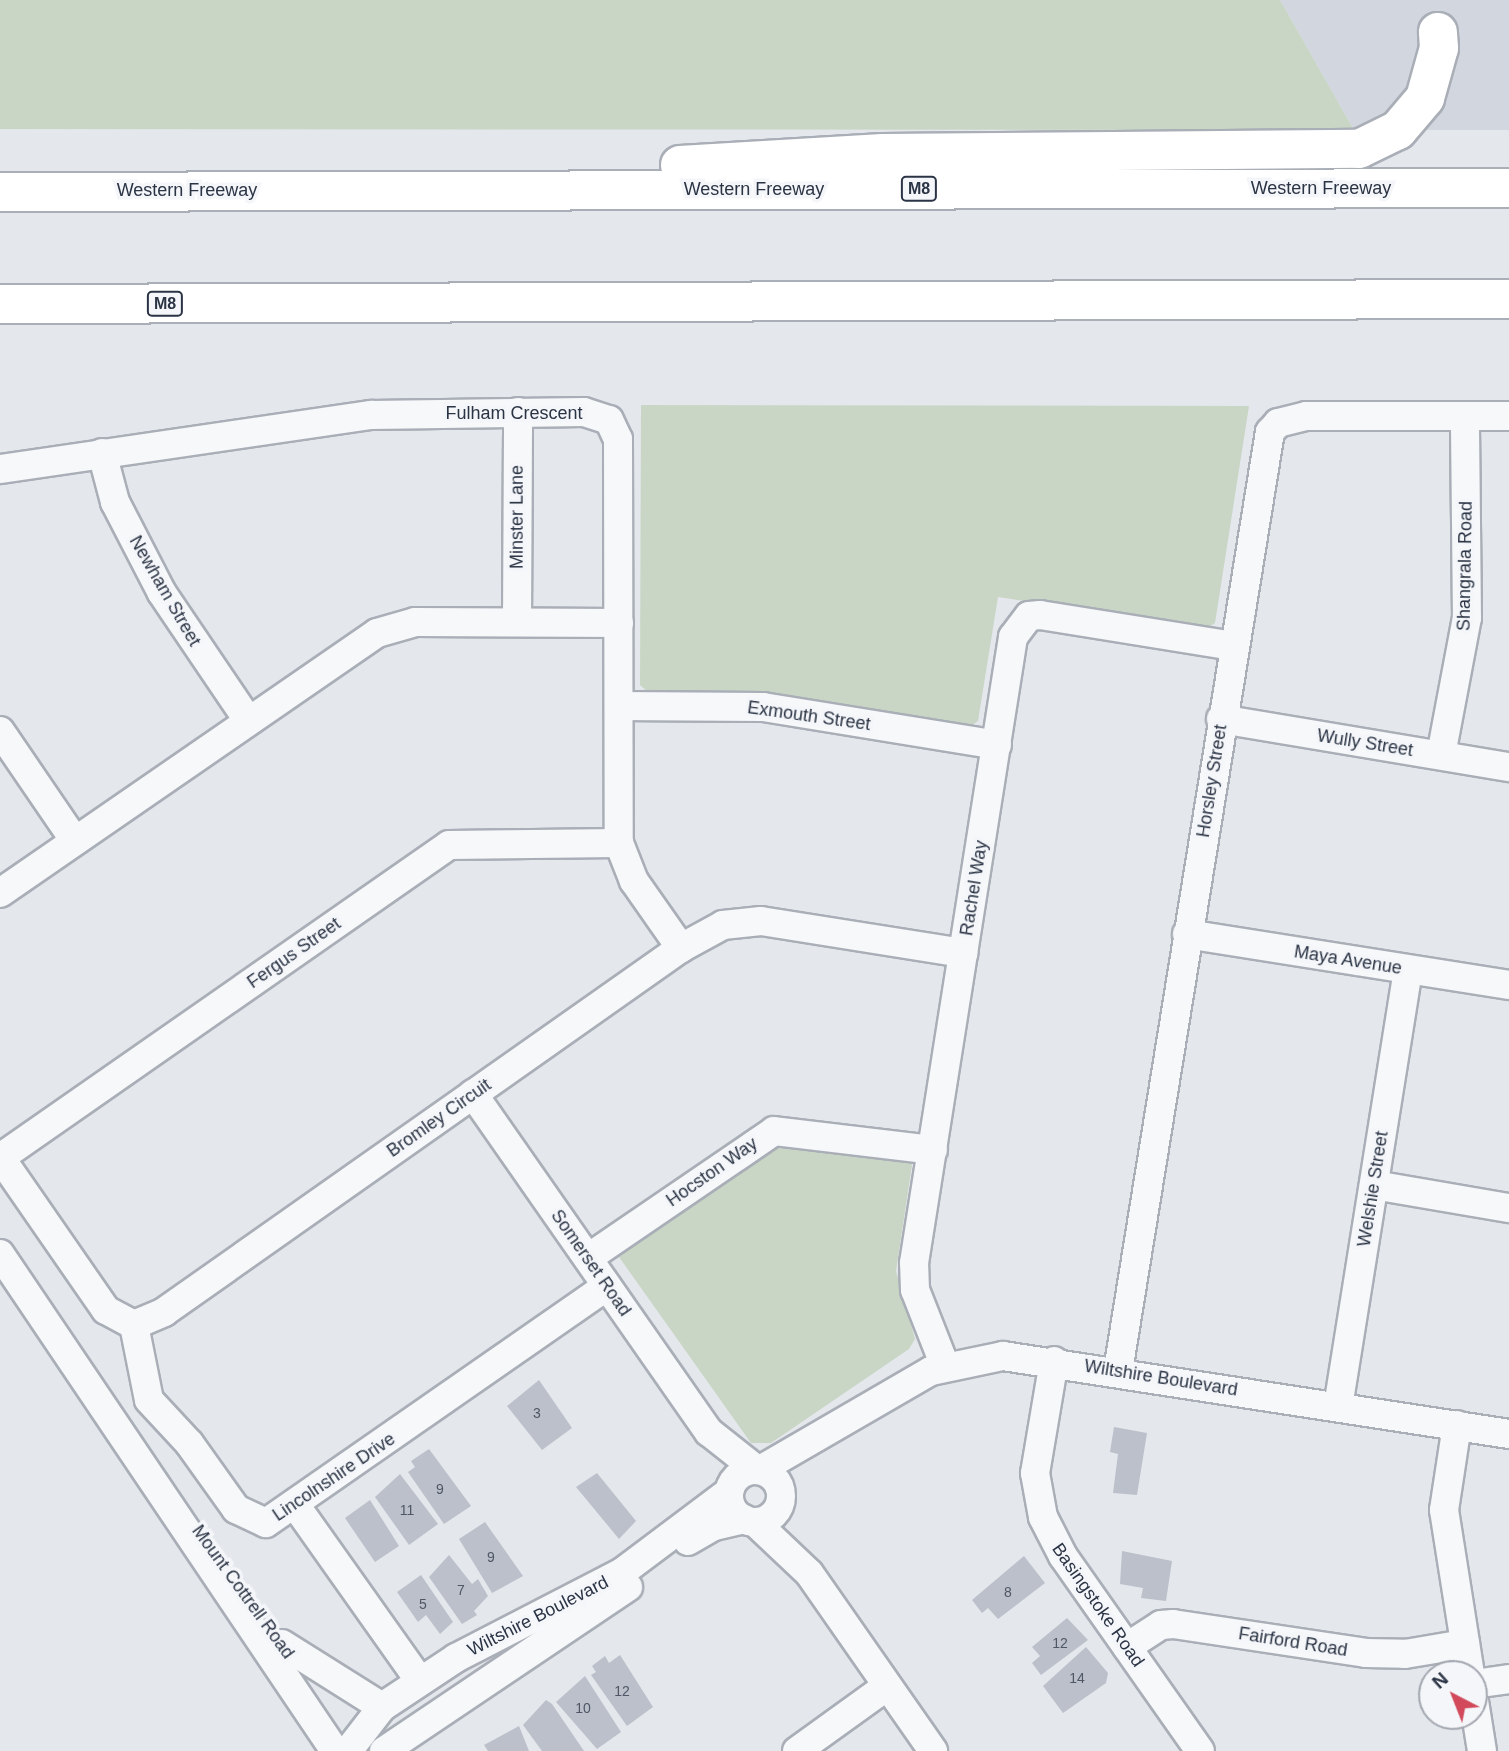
<!DOCTYPE html>
<html>
<head>
<meta charset="utf-8">
<style>
	body { margin:0 }
	#map { position:relative; width:1509px; height:1751px; overflow:hidden; background:#e4e7ec; font-family:Helvetica,sans-serif }
	div>[style] { position:absolute }
	[style*='--x'] { left:calc(var(--x)*1px); top:calc(var(--y)*1px); width:calc(var(--w)*1px); rotate:calc(var(--a)*1deg) }
	.built>* { inset:0; background:#d2d6de }
	.green>* { inset:0; background:#c9d6c5 }
	.building>* { inset:0; background:#bbc0ca }
	.roads { filter:drop-shadow(2px 0 #a9aeb7) drop-shadow(-2px 0 #a9aeb7) drop-shadow(0 2px #a9aeb7) drop-shadow(0 -2px #a9aeb7) }
	.minor>* { height:28px; margin:-14px; padding:0 14px; transform-origin:14px; border-radius:14px; background:#f7f8fa }
	.minor>.ring { margin:-14px; padding:0; box-sizing:content-box; background:none; border:28px solid #f7f8fa; border-radius:50% }
	.highway>* { height:38px; margin:-19px; padding:0 19px; transform-origin:19px; border-radius:19px; background:#fff }
	span { translate:-50% -50%; white-space:nowrap; text-align:center; line-height:1.15; -webkit-text-stroke:7px #f4f6f9; paint-order:stroke }
	.number-label { font-size:14px; color:#4f5766 }
	.number-label span { -webkit-text-stroke-width:0 }
	.shield-label span { padding:2px 5px; background:#f4f6f9; border:2px solid; border-radius:5px; -webkit-text-stroke-width:0 }
	.shield-label { font-size:16px; color:#2b3445; font-weight:700 }
	.street-label { font-size:18px; color:#2b3445 }
	.north { position:absolute; left:1418px; top:1660px; width:70px; height:70px; box-sizing:border-box; background:#f4f6f9; border:2px solid #a4a8b1; border-radius:50%; rotate:318deg; font-size:19px; font-weight:700; line-height:28px; text-align:center; color:#2b3445 }
	.north::after { content:''; display:block; margin:auto; width:24px; height:32px; background:#d1495b; clip-path:polygon(50% 0,100% 100%,50% 72%,0 100%) }
</style>
</head>
<body>
<div id="map">
	<div class="built">
		<div style="clip-path:polygon(1280px 0,1509px 0,1509px 130px,1354px 130px)"></div>
	</div>
	<div class="green">
		<div style="clip-path:polygon(0 0,1280px 0,1354px 130px,0 129px)"></div>
		<div style="clip-path:polygon(641px 405px,1249px 406px,1215px 623px,1206px 629px,998px 597px,978px 721px,968px 728px,649px 693px,640px 685px)"></div>
		<div style="clip-path:polygon(774px 1142px,908px 1159px,912px 1165px,896px 1271px,915px 1339px,909px 1349px,771px 1443px,751px 1443px,619px 1257px)"></div>
	</div>
	<div class="building">
		<div style="clip-path:polygon(539px 1380px,572px 1428px,542px 1450px,507px 1406px)"></div>
		<div style="clip-path:polygon(1114px 1427px,1147px 1433px,1137px 1495px,1113px 1493px,1118px 1454px,1110px 1452px)"></div>
		<div style="clip-path:polygon(429px 1449px,471px 1506px,444px 1524px,408px 1472px,415px 1467px,411px 1461px)"></div>
		<div style="clip-path:polygon(597px 1473px,636px 1521px,619px 1539px,576px 1487px)"></div>
		<div style="clip-path:polygon(400px 1474px,438px 1524px,409px 1545px,375px 1497px)"></div>
		<div style="clip-path:polygon(370px 1500px,399px 1546px,375px 1562px,345px 1518px)"></div>
		<div style="clip-path:polygon(485px 1522px,523px 1576px,492px 1593px,459px 1539px)"></div>
		<div style="clip-path:polygon(1122px 1551px,1172px 1561px,1166px 1601px,1141px 1598px,1143px 1588px,1120px 1584px)"></div>
		<div style="clip-path:polygon(449px 1555px,472px 1584px,478px 1579px,488px 1596px,474px 1611px,477px 1615px,462px 1624px,429px 1577px)"></div>
		<div style="clip-path:polygon(1024px 1556px,1045px 1583px,998px 1619px,988px 1608px,982px 1613px,972px 1600px)"></div>
		<div style="clip-path:polygon(421px 1575px,453px 1622px,440px 1634px,426px 1615px,418px 1622px,397px 1592px)"></div>
		<div style="clip-path:polygon(1067px 1618px,1088px 1640px,1041px 1675px,1032px 1663px,1040px 1656px,1032px 1647px)"></div>
		<div style="clip-path:polygon(1086px 1647px,1108px 1673px,1106px 1683px,1063px 1713px,1043px 1686px)"></div>
		<div style="clip-path:polygon(620px 1655px,653px 1707px,627px 1726px,591px 1675px,596px 1672px,592px 1666px,605px 1656px,609px 1663px)"></div>
		<div style="clip-path:polygon(585px 1676px,621px 1732px,597px 1749px,556px 1702px)"></div>
		<div style="clip-path:polygon(546px 1700px,552px 1704px,584px 1751px,542px 1751px,523px 1725px)"></div>
		<div style="clip-path:polygon(519px 1726px,529px 1751px,488px 1751px,484px 1745px)"></div>
	</div>
	<div class="roads">
		<div class="minor">
			<div style="--x:102;--y:453;--w:51;--a:75.1"></div>
			<div style="--x:115;--y:502;--w:102;--a:62.7"></div>
			<div style="--x:162;--y:593;--w:153;--a:55.9"></div>
			<div style="--x:0;--y:469;--w:375;--a:-8.3"></div>
			<div style="--x:371;--y:415;--w:213;--a:-0.8"></div>
			<div style="--x:584;--y:412;--w:26;--a:18"></div>
			<div style="--x:609;--y:420;--w:21;--a:65"></div>
			<div style="--x:618;--y:439;--w:404;--a:89.9"></div>
			<div style="--x:619;--y:843;--w:41;--a:68.5"></div>
			<div style="--x:634;--y:881;--w:82;--a:55"></div>
			<div style="--x:517;--y:622;--w:210;--a:-89.7"></div>
			<div style="--x:619;--y:706;--w:144;--a:0.4"></div>
			<div style="--x:763;--y:707;--w:237;--a:9.2"></div>
			<div style="--x:1221;--y:719;--w:292;--a:9.5"></div>
			<div style="--x:0;--y:731;--w:133;--a:55.7"></div>
			<div style="--x:1441;--y:755;--w:139;--a:-79.3"></div>
			<div style="--x:1467;--y:618;--w:201;--a:-90.6"></div>
			<div style="--x:0;--y:893;--w:458;--a:-34.6"></div>
			<div style="--x:377;--y:633;--w:40;--a:-16"></div>
			<div style="--x:415;--y:622;--w:204;--a:0.3"></div>
			<div style="--x:1187;--y:934;--w:326;--a:9"></div>
			<div style="--x:473;--y:1094;--w:412;--a:55.1"></div>
			<div style="--x:709;--y:1432;--w:61;--a:38.4"></div>
			<div style="--x:0;--y:1157;--w:186;--a:55.3"></div>
			<div style="--x:106;--y:1310;--w:32;--a:28"></div>
			<div style="--x:134;--y:1325;--w:33;--a:-23"></div>
			<div style="--x:164;--y:1312;--w:632;--a:-35.15"></div>
			<div style="--x:681;--y:948;--w:48;--a:-28.7"></div>
			<div style="--x:723;--y:925;--w:38;--a:-6"></div>
			<div style="--x:761;--y:921;--w:205;--a:9"></div>
			<div style="--x:0;--y:1158;--w:547;--a:-34.88"></div>
			<div style="--x:449;--y:845;--w:170;--a:-0.7"></div>
			<div style="--x:1374;--y:1185;--w:137;--a:9.7"></div>
			<div style="--x:0;--y:1254;--w:599;--a:56.02"></div>
			<div style="--x:588;--y:1258;--w:225;--a:-34.3"></div>
			<div style="--x:774;--y:1131;--w:160;--a:6.8"></div>
			<div style="--x:134;--y:1325;--w:76;--a:78.7"></div>
			<div style="--x:149;--y:1400;--w:59;--a:47.1"></div>
			<div style="--x:189;--y:1443;--w:81;--a:54.5"></div>
			<div style="--x:236;--y:1509;--w:33;--a:25"></div>
			<div style="--x:266;--y:1523;--w:415;--a:-34.8"></div>
			<div style="--x:1054;--y:1361;--w:114;--a:99.6"></div>
			<div style="--x:1035;--y:1473;--w:45;--a:79.7"></div>
			<div style="--x:1043;--y:1517;--w:44;--a:62.9"></div>
			<div style="--x:1063;--y:1556;--w:238;--a:54.9"></div>
			<div style="--x:945;--y:1366;--w:82;--a:-111.5"></div>
			<div style="--x:915;--y:1290;--w:27;--a:-92"></div>
			<div style="--x:914;--y:1263;--w:634;--a:-81.01"></div>
			<div style="--x:1013;--y:637;--w:26;--a:-53"></div>
			<div style="--x:1029;--y:616;--w:11;--a:-5"></div>
			<div style="--x:1040;--y:615;--w:195;--a:9.1"></div>
			<div style="--x:1118;--y:1371;--w:951;--a:-80.81"></div>
			<div style="--x:1270;--y:432;--w:12;--a:-48"></div>
			<div style="--x:1278;--y:423;--w:29;--a:-14"></div>
			<div style="--x:1306;--y:416;--w:203;--a:0"></div>
			<div style="--x:1338;--y:1407;--w:443;--a:-80.9"></div>
			<div style="--x:1457;--y:1425;--w:86;--a:98.7"></div>
			<div style="--x:1444;--y:1510;--w:166;--a:81"></div>
			<div style="--x:760;--y:1470;--w:198;--a:-30.1"></div>
			<div style="--x:931;--y:1371;--w:74;--a:-11.8"></div>
			<div style="--x:1003;--y:1356;--w:512;--a:8.76"></div>
			<div class="ring" style="left:729px;top:1470px;width:24px;height:24px"></div>
			<div style="--x:296;--y:1506;--w:214;--a:54.7"></div>
			<div style="--x:755;--y:1522;--w:74;--a:43.4"></div>
			<div style="--x:809;--y:1573;--w:217;--a:55.1"></div>
			<div style="--x:688;--y:1541;--w:30;--a:-30"></div>
			<div style="--x:714;--y:1526;--w:31;--a:-13"></div>
			<div style="--x:282;--y:1644;--w:118;--a:32.2"></div>
			<div style="--x:1127;--y:1647;--w:40;--a:-32.9"></div>
			<div style="--x:1161;--y:1625;--w:12;--a:-5"></div>
			<div style="--x:1173;--y:1624;--w:195;--a:8.5"></div>
			<div style="--x:1366;--y:1653;--w:39;--a:1"></div>
			<div style="--x:1405;--y:1654;--w:61;--a:-9.5"></div>
			<div style="--x:1474;--y:1684;--w:35;--a:-8"></div>
			<div style="--x:1474;--y:1701;--w:51;--a:80.9"></div>
			<div style="--x:348;--y:1751;--w:56;--a:-52.3"></div>
			<div style="--x:382;--y:1707;--w:89;--a:-33.5"></div>
			<div style="--x:456;--y:1658;--w:186;--a:-27.3"></div>
			<div style="--x:621;--y:1573;--w:135;--a:-36.9"></div>
			<div style="--x:384;--y:1751;--w:294;--a:-33.9"></div>
			<div style="--x:797;--y:1751;--w:111;--a:-35.8"></div>
		</div>
		<div class="highway">
			<div style="--x:680;--y:165;--w:203;--a:-3.4"></div>
			<div style="--x:883;--y:153;--w:476;--a:-0.5"></div>
			<div style="--x:1359;--y:149;--w:43;--a:-26"></div>
			<div style="--x:1398;--y:130;--w:42;--a:-49.8"></div>
			<div style="--x:1425;--y:98;--w:52;--a:-74.4"></div>
			<div style="--x:1439;--y:48;--w:16;--a:-94"></div>
			<div style="--x:0;--y:192;--w:1509;--a:-0.15"></div>
			<div style="--x:0;--y:304;--w:1509;--a:-0.19"></div>
		</div>
	</div>
	<div class="number-label">
		<span style="left:537px;top:1413px">3</span>
		<span style="left:440px;top:1489px">9</span>
		<span style="left:407px;top:1510px">11</span>
		<span style="left:491px;top:1557px">9</span>
		<span style="left:461px;top:1590px">7</span>
		<span style="left:1008px;top:1592px">8</span>
		<span style="left:423px;top:1604px">5</span>
		<span style="left:1060px;top:1643px">12</span>
		<span style="left:1077px;top:1678px">14</span>
		<span style="left:622px;top:1691px">12</span>
		<span style="left:583px;top:1708px">10</span>
	</div>
	<div class="shield-label">
		<span style="left:919px;top:189px">M8</span>
		<span style="left:165px;top:304px">M8</span>
	</div>
	<div class="street-label">
		<span style="left:1321px;top:188px">Western Freeway</span>
		<span style="left:754px;top:189px">Western Freeway</span>
		<span style="left:187px;top:190px">Western Freeway</span>
		<span style="left:514px;top:413px">Fulham Crescent</span>
		<span style="left:517px;top:517px;rotate:-90deg">Minster Lane</span>
		<span style="left:1465px;top:566px;rotate:-89deg">Shangrala Road</span>
		<span style="left:165px;top:591px;rotate:60deg">Newham Street</span>
		<span style="left:809px;top:716px;rotate:8deg">Exmouth Street</span>
		<span style="left:1365px;top:743px;rotate:9deg">Wully Street</span>
		<span style="left:1212px;top:781px;rotate:-81deg">Horsley Street</span>
		<span style="left:974px;top:888px;rotate:-81deg">Rachel Way</span>
		<span style="left:294px;top:953px;rotate:-35deg">Fergus Street</span>
		<span style="left:1348px;top:960px;rotate:9deg">Maya Avenue</span>
		<span style="left:439px;top:1118px;rotate:-35deg">Bromley Circuit</span>
		<span style="left:712px;top:1172px;rotate:-35deg">Hocston Way</span>
		<span style="left:1373px;top:1189px;rotate:-81deg">Welshie Street</span>
		<span style="left:591px;top:1263px;rotate:55deg">Somerset Road</span>
		<span style="left:1161px;top:1378px;rotate:9deg">Wiltshire Boulevard</span>
		<span style="left:334px;top:1477px;rotate:-34deg">Lincolnshire Drive</span>
		<span style="left:243px;top:1592px;rotate:54deg">Mount Cottrell Road</span>
		<span style="left:1098px;top:1605px;rotate:55deg">Basingstoke Road</span>
		<span style="left:538px;top:1616px;rotate:-27deg">Wiltshire Boulevard</span>
		<span style="left:1293px;top:1642px;rotate:9deg">Fairford Road</span>
	</div>
	<div class="north">N</div>
</div>
</body>
</html>
